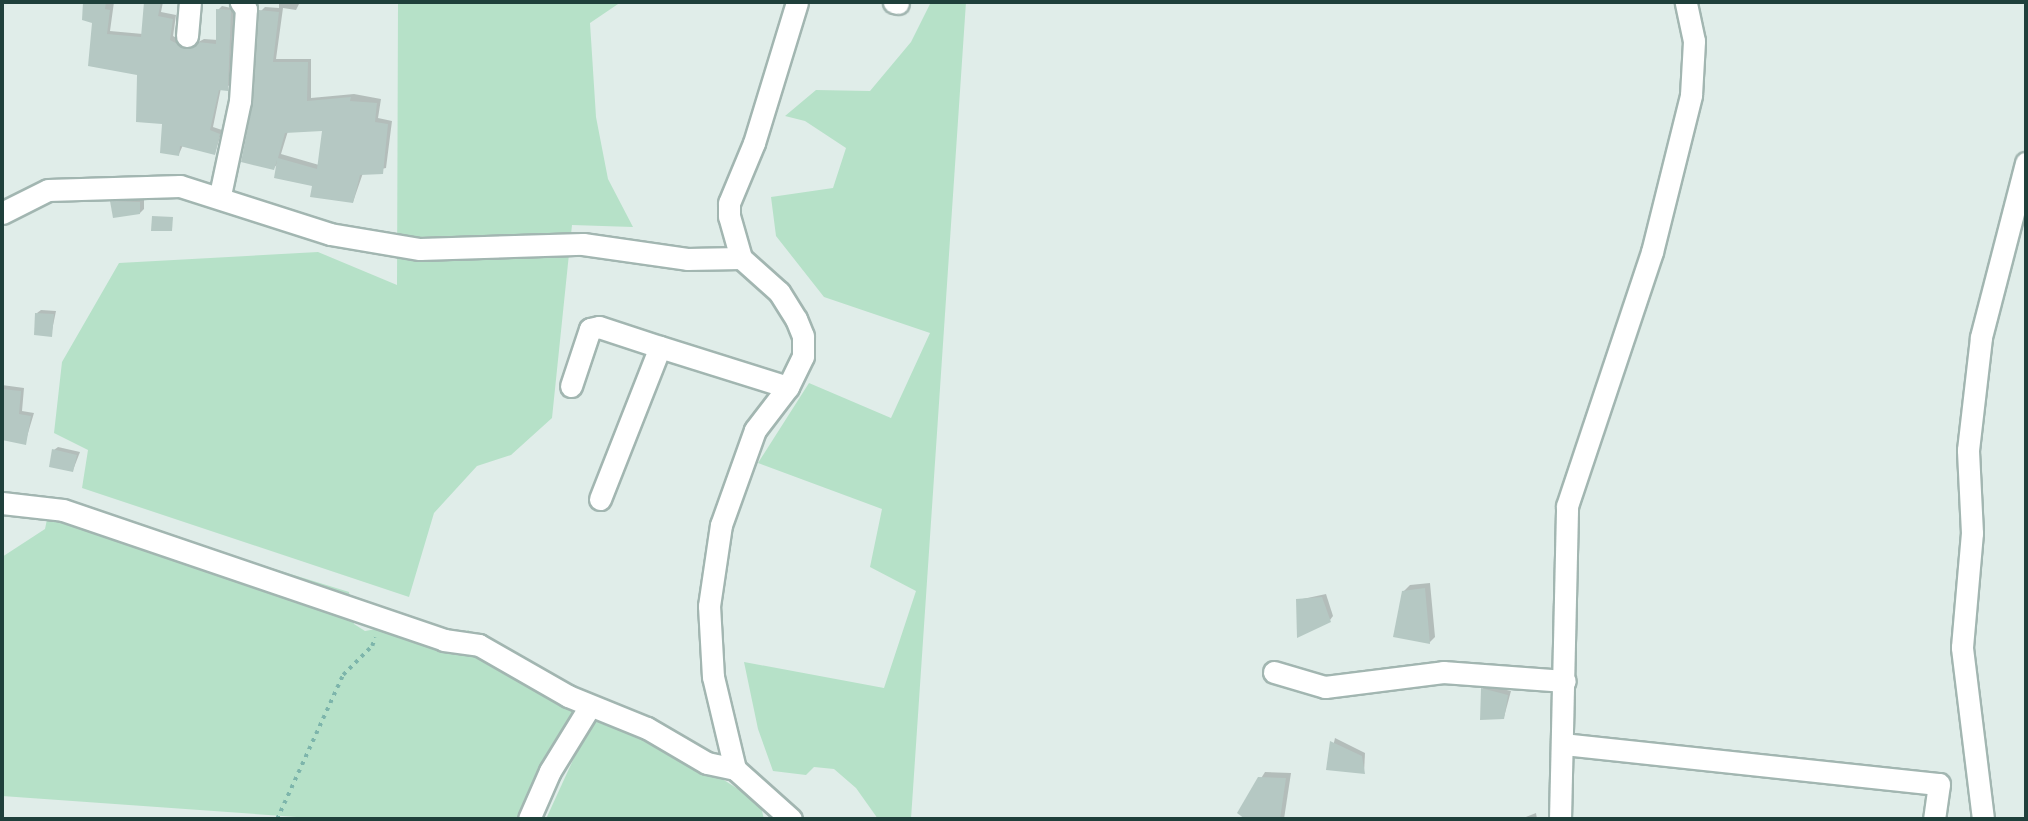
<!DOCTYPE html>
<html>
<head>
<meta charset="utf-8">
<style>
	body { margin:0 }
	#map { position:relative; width:2028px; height:821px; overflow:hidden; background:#e0ede9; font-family:"Nunito Sans",sans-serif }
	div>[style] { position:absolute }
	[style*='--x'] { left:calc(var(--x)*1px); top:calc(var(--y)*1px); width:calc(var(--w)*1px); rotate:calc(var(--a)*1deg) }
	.green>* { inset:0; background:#b6e1c8 }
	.shadow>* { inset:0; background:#0003 }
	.building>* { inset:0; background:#b5c8c3 }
	.path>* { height:3.5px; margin-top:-1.75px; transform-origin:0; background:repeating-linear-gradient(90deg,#7db5ab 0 3.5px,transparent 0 8.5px) }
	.roads { filter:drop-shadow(2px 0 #a2b6b1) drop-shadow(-2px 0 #a2b6b1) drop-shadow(0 2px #a2b6b1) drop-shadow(0 -2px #a2b6b1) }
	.street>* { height:21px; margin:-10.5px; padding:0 10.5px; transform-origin:10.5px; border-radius:10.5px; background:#fff }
	.secondary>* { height:21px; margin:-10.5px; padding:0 10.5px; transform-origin:10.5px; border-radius:10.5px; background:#fff }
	span { translate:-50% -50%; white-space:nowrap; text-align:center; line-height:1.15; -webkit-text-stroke:7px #f1f9f6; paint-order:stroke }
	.frame { position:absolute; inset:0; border:4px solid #1f403b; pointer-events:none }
</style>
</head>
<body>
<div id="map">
	<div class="green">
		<div style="clip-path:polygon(398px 2px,621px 2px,590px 23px,596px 117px,608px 179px,633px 227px,572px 225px,552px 418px,511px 455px,477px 466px,434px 513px,409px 597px,82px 488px,88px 450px,54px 433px,62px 362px,119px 263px,318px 252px,397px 285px)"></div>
		<div style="clip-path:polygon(931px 2px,966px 2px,911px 819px,878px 819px,856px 788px,834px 769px,814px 767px,806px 775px,773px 771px,758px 729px,744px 662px,884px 688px,916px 591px,870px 567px,882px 509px,758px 463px,809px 383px,891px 418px,930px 333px,824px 297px,776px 236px,771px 197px,833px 188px,846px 148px,805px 121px,785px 116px,816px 90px,870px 91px,911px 42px)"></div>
		<div style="clip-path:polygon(51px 500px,349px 592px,354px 624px,365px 631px,376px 629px,387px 609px,454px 643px,468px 630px,580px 698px,519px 819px,325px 819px,2px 796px,2px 557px,45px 529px)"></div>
		<div style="clip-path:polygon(600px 701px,760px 803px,764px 819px,546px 819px)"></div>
	</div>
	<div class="shadow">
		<div style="clip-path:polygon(85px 2px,114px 2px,110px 31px,143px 34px,146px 2px,163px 2px,161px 12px,176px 15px,173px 36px,191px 46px,204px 39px,218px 40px,218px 10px,222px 6px,236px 9px,231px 85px,221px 88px,213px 127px,222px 130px,215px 153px,183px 145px,179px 154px,139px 73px,94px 22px,84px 19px)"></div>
		<div style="clip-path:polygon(evenodd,279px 2px,300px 2px,296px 10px,283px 8px,276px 59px,311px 59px,311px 98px,354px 94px,381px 99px,378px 118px,392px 121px,386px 168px,363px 173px,353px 202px,278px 163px,274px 168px,255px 102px,261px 11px,265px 7px,279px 8px,279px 2px,324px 129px,319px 165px,281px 154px,288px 131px,324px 129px)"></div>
		<div style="clip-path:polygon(116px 198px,144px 199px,144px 209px,140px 213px,112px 202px)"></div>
		<div style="clip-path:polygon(41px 310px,56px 311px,51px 335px,37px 313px)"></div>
		<div style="clip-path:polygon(2px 385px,24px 388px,22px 411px,34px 413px,25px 443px,2px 438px)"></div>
		<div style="clip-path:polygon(58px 447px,80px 452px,73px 470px,54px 450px)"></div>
		<div style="clip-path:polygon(1430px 583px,1435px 637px,1429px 643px,1403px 592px,1410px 585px)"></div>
		<div style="clip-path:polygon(1326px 594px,1333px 616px,1330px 620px,1298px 600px)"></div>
		<div style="clip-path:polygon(1486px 685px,1511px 691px,1504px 717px,1482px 689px)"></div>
		<div style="clip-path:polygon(1335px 738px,1365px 753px,1364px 773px,1328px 768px)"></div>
		<div style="clip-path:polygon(1265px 772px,1291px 773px,1284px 819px,1247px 819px,1240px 812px)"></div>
		<div style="clip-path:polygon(1536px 813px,1537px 819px,1521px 819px)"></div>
	</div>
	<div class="building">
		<div style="clip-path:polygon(83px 2px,106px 2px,105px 9px,110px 10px,107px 34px,141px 37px,144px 2px,161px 2px,158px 16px,173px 19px,170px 40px,187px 49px,198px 42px,216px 44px,216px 9px,231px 10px,228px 91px,219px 90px,210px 130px,220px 134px,215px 155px,180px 146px,179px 156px,160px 153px,162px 124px,136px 122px,137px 75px,88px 66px,92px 23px,82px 20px)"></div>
		<div style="clip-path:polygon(evenodd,259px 10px,279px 12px,273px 62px,308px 62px,307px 101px,351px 97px,350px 101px,377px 103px,375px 122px,388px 124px,383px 174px,360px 175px,353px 203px,310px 197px,312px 186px,274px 178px,277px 160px,274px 170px,241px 162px,253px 102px,259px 10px,322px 131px,317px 169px,278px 158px,285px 133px,322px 131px)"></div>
		<div style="clip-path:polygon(110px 201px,140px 202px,140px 214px,113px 218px)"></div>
		<div style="clip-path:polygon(152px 216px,173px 217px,172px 231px,151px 231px)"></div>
		<div style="clip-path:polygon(35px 313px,54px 314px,52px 337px,34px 335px)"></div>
		<div style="clip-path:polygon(2px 389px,21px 391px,19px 414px,31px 416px,26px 445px,2px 440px)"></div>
		<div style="clip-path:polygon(52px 449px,77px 455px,73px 472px,49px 467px)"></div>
		<div style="clip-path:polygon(1425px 588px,1430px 644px,1393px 637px,1402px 591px)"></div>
		<div style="clip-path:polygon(1322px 597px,1331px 622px,1297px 638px,1296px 599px)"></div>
		<div style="clip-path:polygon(1481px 688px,1508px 695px,1504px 719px,1480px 720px)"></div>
		<div style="clip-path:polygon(1330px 741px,1362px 756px,1365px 774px,1326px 770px)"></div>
		<div style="clip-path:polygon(1258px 777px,1286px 778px,1280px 819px,1245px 819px,1237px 813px)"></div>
	</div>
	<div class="path">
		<div style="--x:277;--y:819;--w:158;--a:-65.4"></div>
		<div style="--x:343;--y:675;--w:41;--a:-45"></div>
		<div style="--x:372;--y:646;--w:9;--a:-72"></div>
	</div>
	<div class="roads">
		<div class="street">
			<div style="--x:894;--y:2;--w:4;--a:14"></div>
			<div style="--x:187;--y:36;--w:34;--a:-85"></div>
			<div style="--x:220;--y:195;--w:96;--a:-78"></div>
			<div style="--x:240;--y:101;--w:92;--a:-86.3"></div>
			<div style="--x:246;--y:9;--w:9;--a:-126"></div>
			<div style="--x:2;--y:213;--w:51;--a:-26.6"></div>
			<div style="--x:48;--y:190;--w:132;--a:-1.7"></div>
			<div style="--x:180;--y:186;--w:157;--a:17.7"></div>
			<div style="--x:330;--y:234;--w:91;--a:9.5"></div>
			<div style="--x:420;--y:249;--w:163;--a:-1.8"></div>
			<div style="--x:583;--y:244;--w:105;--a:8.2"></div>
			<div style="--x:687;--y:259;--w:54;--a:-1.1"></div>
			<div style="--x:571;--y:386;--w:60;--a:-71.6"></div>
			<div style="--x:590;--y:329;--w:9;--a:-13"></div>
			<div style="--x:599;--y:327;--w:64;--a:18.2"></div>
			<div style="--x:600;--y:499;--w:163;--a:-68.5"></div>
			<div style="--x:660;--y:347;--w:134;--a:17.4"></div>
			<div style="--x:2;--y:503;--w:61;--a:6.5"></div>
			<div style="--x:63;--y:510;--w:403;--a:18.8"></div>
			<div style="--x:444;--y:640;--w:35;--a:8"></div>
			<div style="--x:479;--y:645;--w:103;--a:29.8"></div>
			<div style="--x:568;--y:696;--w:85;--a:22.1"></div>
			<div style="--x:647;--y:728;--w:69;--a:30.3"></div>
			<div style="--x:707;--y:763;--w:29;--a:12"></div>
			<div style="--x:1274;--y:672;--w:53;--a:16.4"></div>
			<div style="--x:1325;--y:687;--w:119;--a:-7.2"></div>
			<div style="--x:1443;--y:672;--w:122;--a:4.2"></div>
			<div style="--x:1563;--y:744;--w:378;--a:6.1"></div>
			<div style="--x:1939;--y:784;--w:35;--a:98"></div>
			<div style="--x:529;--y:819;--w:52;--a:-66.4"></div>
			<div style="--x:550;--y:771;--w:76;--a:-58.4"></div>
			<div style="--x:1560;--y:819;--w:313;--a:-88.7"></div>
			<div style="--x:1567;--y:506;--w:268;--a:-71.5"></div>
			<div style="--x:1652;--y:252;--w:162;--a:-76"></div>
			<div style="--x:1691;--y:95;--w:54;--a:-86.8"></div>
			<div style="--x:1694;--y:41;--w:40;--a:-102"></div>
			<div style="--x:1983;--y:819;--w:173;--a:-97"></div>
			<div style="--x:1962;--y:647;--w:114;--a:-85"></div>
			<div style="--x:1972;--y:533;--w:83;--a:-92.8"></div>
			<div style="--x:1968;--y:450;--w:114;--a:-83.4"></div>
			<div style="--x:1981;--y:337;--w:180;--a:-75.5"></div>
		</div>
		<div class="secondary">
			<div style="--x:791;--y:819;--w:75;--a:-138.2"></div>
			<div style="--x:735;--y:769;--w:95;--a:-103.4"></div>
			<div style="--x:713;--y:677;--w:71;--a:-93.2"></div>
			<div style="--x:709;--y:606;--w:82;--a:-81.6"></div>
			<div style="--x:721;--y:525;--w:101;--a:-70.3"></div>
			<div style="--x:755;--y:430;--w:54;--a:-52.5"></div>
			<div style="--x:788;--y:387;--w:34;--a:-64"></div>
			<div style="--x:803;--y:356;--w:20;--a:-90"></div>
			<div style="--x:803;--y:336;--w:18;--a:-112"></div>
			<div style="--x:796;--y:319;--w:32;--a:-122"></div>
			<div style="--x:779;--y:292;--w:51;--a:-138.2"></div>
			<div style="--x:741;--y:258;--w:44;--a:-105.9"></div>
			<div style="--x:729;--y:216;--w:13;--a:-90"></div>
			<div style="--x:729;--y:203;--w:65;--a:-67.4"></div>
			<div style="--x:754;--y:143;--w:147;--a:-73"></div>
		</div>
	</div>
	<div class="frame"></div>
</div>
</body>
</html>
